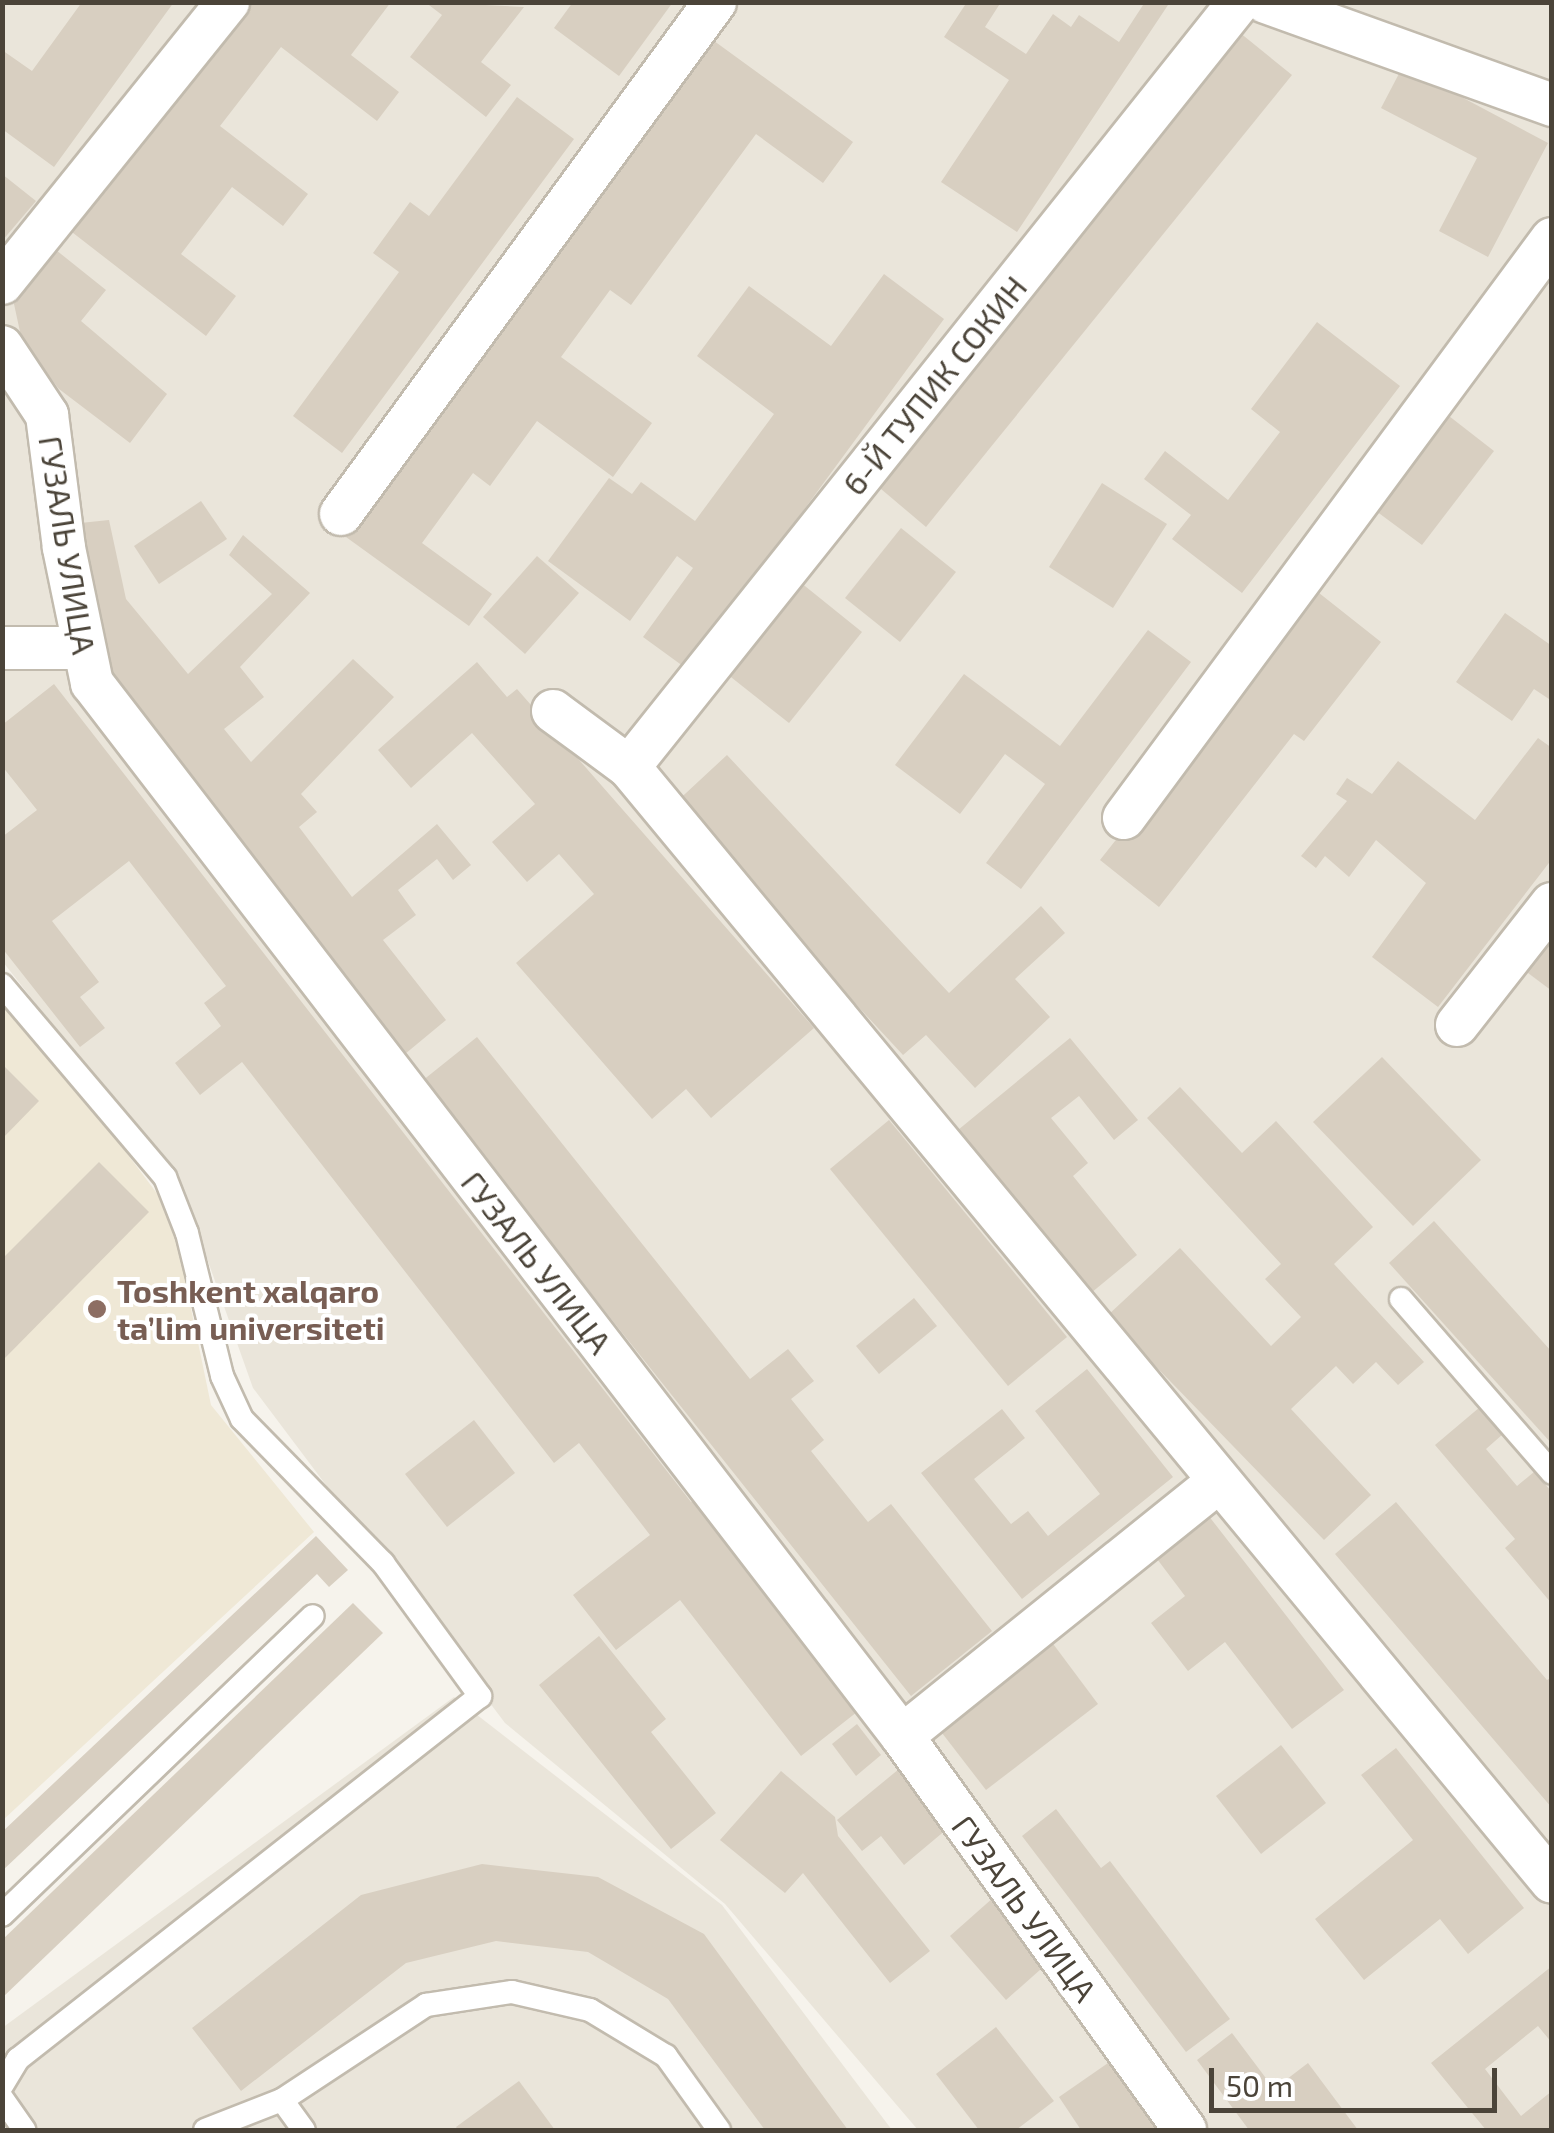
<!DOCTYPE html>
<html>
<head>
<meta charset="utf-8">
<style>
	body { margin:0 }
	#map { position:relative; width:1554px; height:2133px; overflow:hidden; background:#f6f3ec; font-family:"Exo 2",sans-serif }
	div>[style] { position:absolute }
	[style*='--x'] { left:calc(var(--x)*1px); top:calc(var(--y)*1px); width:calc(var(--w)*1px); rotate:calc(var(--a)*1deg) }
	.residential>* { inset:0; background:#eae5da }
	.education>* { inset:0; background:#efe8d6 }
	.building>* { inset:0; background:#d8cfc1 }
	.roads { filter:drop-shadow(2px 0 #c2bbae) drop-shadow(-2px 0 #c2bbae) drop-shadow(0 2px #c2bbae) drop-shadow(0 -2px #c2bbae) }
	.service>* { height:22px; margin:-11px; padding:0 11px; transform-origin:11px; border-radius:11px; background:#fff }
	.minor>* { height:42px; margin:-21px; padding:0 21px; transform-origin:21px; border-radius:21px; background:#fff }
	.dots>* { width:28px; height:28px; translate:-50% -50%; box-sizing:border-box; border:5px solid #fff; border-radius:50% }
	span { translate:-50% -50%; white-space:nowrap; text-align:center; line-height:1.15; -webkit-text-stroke:8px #fff; paint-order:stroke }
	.street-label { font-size:32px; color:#4b4439 }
	.education-label { font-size:32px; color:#785e54; font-weight:700 }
	.left { translate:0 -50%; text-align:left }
	.frame { position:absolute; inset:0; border:5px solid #4b4439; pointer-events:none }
	.scale { position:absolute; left:1209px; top:2068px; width:288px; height:45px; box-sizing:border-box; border:5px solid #4b4439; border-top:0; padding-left:12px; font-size:30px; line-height:35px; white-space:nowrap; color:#4b4439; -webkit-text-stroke:8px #fff; paint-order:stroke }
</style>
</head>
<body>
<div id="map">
	<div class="residential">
		<div style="clip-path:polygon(3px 3px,1551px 3px,1551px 2130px,918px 2130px,725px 1904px,505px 1723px,253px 1388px,183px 1191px,3px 962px)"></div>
		<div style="clip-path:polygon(454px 1697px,722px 1905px,892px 2130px,3px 2130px,2px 2028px)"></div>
	</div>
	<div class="education">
		<div style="clip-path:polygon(3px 989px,171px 1212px,211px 1405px,314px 1532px,3px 1820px)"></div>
	</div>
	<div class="building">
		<div style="clip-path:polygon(82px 2px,174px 2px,54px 167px,2px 129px,2px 50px,32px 71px)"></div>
		<div style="clip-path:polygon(243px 2px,391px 2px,351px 55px,399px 92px,377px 121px,281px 47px,220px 126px,308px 194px,283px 226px,232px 187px,181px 254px,236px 296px,206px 336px,68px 229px)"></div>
		<div style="clip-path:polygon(425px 2px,524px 7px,481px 62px,511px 85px,486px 117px,410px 57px,442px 15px)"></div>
		<div style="clip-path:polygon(573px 2px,673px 2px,619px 76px,554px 28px)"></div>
		<div style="clip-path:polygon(967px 2px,1001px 2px,985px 27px,1026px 54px,1053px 14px,1071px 27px,1079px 15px,1119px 42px,1145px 2px,1170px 2px,1017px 232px,941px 182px,1009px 80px,944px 37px)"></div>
		<div style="clip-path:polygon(1234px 28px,1292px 75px,926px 527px,868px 478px)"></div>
		<div style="clip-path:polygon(710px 38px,853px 142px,823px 183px,756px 134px,631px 305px,610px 290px,561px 357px,652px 423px,613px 477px,537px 421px,490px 486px,473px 473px,422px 543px,492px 594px,469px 626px,346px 537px)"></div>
		<div style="clip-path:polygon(1403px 66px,1548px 143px,1488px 257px,1439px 231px,1477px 158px,1381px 108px)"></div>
		<div style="clip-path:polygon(517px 97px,574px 139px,342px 453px,293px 416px,399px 272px,373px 253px,410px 202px,429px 216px)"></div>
		<div style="clip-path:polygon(2px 174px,36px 201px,2px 241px)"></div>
		<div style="clip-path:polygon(51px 246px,106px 290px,81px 321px,167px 394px,130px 443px,59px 389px,22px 341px,14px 304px)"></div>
		<div style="clip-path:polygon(884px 274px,944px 319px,687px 669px,643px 637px,693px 568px,677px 556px,630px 621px,548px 561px,609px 478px,632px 494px,641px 482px,695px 521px,774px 414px,697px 356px,749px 286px,831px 346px)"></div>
		<div style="clip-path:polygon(1317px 322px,1400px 386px,1242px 593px,1172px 539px,1191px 515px,1144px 479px,1165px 451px,1228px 500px,1280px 432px,1251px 409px)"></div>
		<div style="clip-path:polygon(1449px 416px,1494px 451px,1422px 545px,1376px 511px)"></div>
		<div style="clip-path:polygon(1102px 483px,1167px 524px,1113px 608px,1049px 567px)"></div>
		<div style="clip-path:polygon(201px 501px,227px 539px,159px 584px,134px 546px)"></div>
		<div style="clip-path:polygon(109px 520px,126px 599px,188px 674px,272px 594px,229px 555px,243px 535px,310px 593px,240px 667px,264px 697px,224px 729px,251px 762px,353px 659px,394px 697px,301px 794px,317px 812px,299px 827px,352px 897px,437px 824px,471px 865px,453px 880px,437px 859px,398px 890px,416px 915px,383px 940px,446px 1020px,405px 1054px,96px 661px,71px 524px)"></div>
		<div style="clip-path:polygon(901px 528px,956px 572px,900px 642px,845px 598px)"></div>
		<div style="clip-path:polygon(537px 556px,579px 593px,525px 654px,483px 617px)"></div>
		<div style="clip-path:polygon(795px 578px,862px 632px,789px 723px,722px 670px)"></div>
		<div style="clip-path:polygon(1314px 589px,1381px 642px,1304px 741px,1294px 734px,1159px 907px,1100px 860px)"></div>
		<div style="clip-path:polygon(1505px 613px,1552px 646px,1552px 701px,1534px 689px,1512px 721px,1456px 682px)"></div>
		<div style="clip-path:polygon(1148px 630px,1191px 662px,1021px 889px,986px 863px,1045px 784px,1005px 754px,960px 814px,895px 765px,964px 674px,1060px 746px)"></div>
		<div style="clip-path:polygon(477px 662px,507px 697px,517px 689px,814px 1028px,711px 1118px,686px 1089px,652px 1119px,516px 963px,594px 894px,559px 854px,527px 882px,492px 842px,535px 804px,472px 733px,411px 788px,378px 750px)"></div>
		<div style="clip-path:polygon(54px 684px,691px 1502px,698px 1497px,862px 1708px,801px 1756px,680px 1600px,616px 1650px,573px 1595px,650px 1535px,579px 1443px,554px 1463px,242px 1062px,200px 1095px,175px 1063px,221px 1026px,204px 1003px,226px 986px,129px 861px,52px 921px,99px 982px,80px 997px,105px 1028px,80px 1047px,2px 948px,2px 837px,37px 810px,2px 766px,2px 725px)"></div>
		<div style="clip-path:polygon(1538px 738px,1552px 748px,1552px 859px,1438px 1007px,1372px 957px,1426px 883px,1376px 840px,1349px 877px,1325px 856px,1316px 868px,1301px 856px,1347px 801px,1336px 794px,1347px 778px,1372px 794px,1398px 761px,1475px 820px)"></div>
		<div style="clip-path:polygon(727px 755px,949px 993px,1041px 906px,1065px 933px,1015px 979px,1050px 1017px,975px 1088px,926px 1035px,903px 1055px,672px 806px)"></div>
		<div style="clip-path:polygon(1552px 936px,1552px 991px,1524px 970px)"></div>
		<div style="clip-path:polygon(477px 1037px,750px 1379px,788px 1349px,814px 1381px,791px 1399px,824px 1440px,811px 1451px,868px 1522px,891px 1504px,992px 1631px,911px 1696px,422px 1081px)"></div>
		<div style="clip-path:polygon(1070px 1038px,1138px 1120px,1114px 1140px,1079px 1096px,1051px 1118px,1088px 1163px,1073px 1176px,1137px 1255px,1091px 1293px,958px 1130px)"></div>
		<div style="clip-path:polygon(1382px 1057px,1481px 1160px,1413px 1226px,1313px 1122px)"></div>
		<div style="clip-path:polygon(2px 1064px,39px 1101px,2px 1139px)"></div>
		<div style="clip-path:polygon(1180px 1087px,1242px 1153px,1276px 1121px,1373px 1227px,1334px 1264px,1424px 1362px,1398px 1385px,1376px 1362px,1353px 1384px,1336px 1366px,1291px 1409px,1371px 1495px,1324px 1540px,1107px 1316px,1180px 1248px,1271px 1346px,1301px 1317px,1265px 1279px,1281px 1264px,1147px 1118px)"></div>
		<div style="clip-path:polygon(889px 1120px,1067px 1337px,1008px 1386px,830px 1169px)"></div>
		<div style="clip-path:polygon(99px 1162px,149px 1212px,2px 1361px,2px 1259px)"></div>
		<div style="clip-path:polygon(1434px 1221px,1552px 1352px,1552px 1444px,1389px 1263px)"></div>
		<div style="clip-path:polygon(914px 1298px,937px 1326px,879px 1374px,856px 1346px)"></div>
		<div style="clip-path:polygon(1087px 1369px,1173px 1477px,1022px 1599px,921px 1473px,1002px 1409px,1025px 1438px,974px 1479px,1011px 1524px,1028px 1511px,1048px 1536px,1100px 1494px,1035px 1411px)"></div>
		<div style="clip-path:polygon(1480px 1407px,1503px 1434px,1486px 1449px,1517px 1486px,1534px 1472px,1552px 1492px,1552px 1604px,1505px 1548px,1515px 1539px,1435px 1445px)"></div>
		<div style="clip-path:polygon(474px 1420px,515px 1473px,447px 1527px,405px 1474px)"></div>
		<div style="clip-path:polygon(1396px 1502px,1547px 1680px,1552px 1677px,1552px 1808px,1335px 1554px)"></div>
		<div style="clip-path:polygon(1201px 1506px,1344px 1690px,1292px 1729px,1225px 1642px,1188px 1671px,1151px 1623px,1185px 1596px,1148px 1547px)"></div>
		<div style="clip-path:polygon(316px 1536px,348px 1570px,329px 1587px,317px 1574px,2px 1871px,2px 1832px)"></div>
		<div style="clip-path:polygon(353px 1603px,383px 1633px,2px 1998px,2px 1940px)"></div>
		<div style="clip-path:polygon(1045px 1633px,1098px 1704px,986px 1790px,932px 1720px)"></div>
		<div style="clip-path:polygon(599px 1636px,666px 1719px,651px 1732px,716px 1813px,671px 1849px,539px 1685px)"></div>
		<div style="clip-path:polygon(857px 1724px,881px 1755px,856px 1776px,832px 1744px)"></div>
		<div style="clip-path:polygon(1281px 1745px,1326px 1803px,1261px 1854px,1216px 1796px)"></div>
		<div style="clip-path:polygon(1396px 1748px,1524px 1908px,1468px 1954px,1440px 1919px,1364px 1980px,1315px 1919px,1413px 1840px,1361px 1775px)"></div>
		<div style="clip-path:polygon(899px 1769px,947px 1829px,904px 1865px,881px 1836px,862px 1851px,837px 1820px)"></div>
		<div style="clip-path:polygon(781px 1771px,835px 1817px,838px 1836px,930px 1951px,890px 1983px,803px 1873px,785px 1893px,720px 1840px)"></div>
		<div style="clip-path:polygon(1056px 1809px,1101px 1868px,1110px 1861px,1230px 2019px,1186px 2052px,1022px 1836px)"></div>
		<div style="clip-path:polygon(482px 1864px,598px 1877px,704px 1934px,848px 2130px,765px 2130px,668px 1999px,588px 1952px,496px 1941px,406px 1963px,241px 2091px,192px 2028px,361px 1895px)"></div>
		<div style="clip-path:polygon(994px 1897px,1050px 1961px,1006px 2000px,950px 1936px)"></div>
		<div style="clip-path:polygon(1552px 1966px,1552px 2043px,1538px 2026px,1485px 2069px,1521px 2116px,1552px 2091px,1552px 2130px,1486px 2130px,1431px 2063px)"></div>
		<div style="clip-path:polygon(996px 2027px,1054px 2101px,1016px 2130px,979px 2130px,936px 2074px)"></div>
		<div style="clip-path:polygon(1232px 2033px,1274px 2089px,1308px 2063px,1358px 2130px,1249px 2130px,1197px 2060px)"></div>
		<div style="clip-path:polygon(1121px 2054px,1172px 2130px,1081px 2130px,1059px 2097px)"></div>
		<div style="clip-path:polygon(519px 2081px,555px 2130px,458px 2130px,456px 2127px)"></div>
	</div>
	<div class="roads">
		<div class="service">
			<div style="--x:2;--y:985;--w:252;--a:49.7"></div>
			<div style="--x:165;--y:1177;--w:60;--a:68.6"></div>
			<div style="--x:187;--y:1233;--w:147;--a:76.2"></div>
			<div style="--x:222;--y:1376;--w:47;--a:65.1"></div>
			<div style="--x:242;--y:1419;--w:202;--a:45.6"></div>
			<div style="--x:383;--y:1563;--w:165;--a:53.9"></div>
			<div style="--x:480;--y:1696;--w:588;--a:141.84"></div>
			<div style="--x:18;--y:2059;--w:31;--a:121"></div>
			<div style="--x:1401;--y:1299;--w:230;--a:49"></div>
			<div style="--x:2;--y:1915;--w:431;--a:-43.9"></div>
			<div style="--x:2;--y:2098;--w:39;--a:55"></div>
			<div style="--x:282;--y:2100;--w:37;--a:54"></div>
			<div style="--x:205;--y:2130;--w:83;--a:-21.3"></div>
			<div style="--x:282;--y:2100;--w:173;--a:-33.4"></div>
			<div style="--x:426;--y:2005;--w:87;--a:-8.6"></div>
			<div style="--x:512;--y:1992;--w:80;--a:13"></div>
			<div style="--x:590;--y:2010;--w:89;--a:31.2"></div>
			<div style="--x:666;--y:2056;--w:91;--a:54.4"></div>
		</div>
		<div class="minor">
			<div style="--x:1266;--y:2;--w:304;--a:19.8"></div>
			<div style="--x:2;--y:283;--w:361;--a:-51.2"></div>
			<div style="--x:2;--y:347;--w:82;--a:56.5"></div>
			<div style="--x:47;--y:415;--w:134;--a:82.7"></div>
			<div style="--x:64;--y:548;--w:138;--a:78.3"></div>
			<div style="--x:92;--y:683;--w:1328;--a:52.43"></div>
			<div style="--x:902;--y:1736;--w:485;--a:54.3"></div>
			<div style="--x:341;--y:514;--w:634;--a:-53.85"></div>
			<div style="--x:2;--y:648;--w:82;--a:0"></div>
			<div style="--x:553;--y:711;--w:94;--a:36.4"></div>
			<div style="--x:629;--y:767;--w:1447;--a:50.38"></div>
			<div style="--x:629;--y:767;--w:978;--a:-51.43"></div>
			<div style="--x:1124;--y:818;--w:720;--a:-53.53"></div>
			<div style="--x:1457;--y:1025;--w:154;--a:-51.9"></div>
			<div style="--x:902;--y:1736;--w:404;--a:-38.8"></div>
		</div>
	</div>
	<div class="dots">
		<div style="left:97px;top:1309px;background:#8d6e63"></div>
	</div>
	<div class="street-label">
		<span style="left:934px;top:385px;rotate:-51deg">6-Й ТУПИК СОКИН</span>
		<span style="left:68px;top:545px;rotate:81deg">ГУЗАЛЬ УЛИЦА</span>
		<span style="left:537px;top:1262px;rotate:52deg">ГУЗАЛЬ УЛИЦА</span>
		<span style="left:1025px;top:1908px;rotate:54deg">ГУЗАЛЬ УЛИЦА</span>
	</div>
	<div class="education-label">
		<span class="left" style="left:117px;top:1309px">Toshkent xalqaro<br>ta’lim universiteti</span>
	</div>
	<div class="frame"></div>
	<div class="scale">50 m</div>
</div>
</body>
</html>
